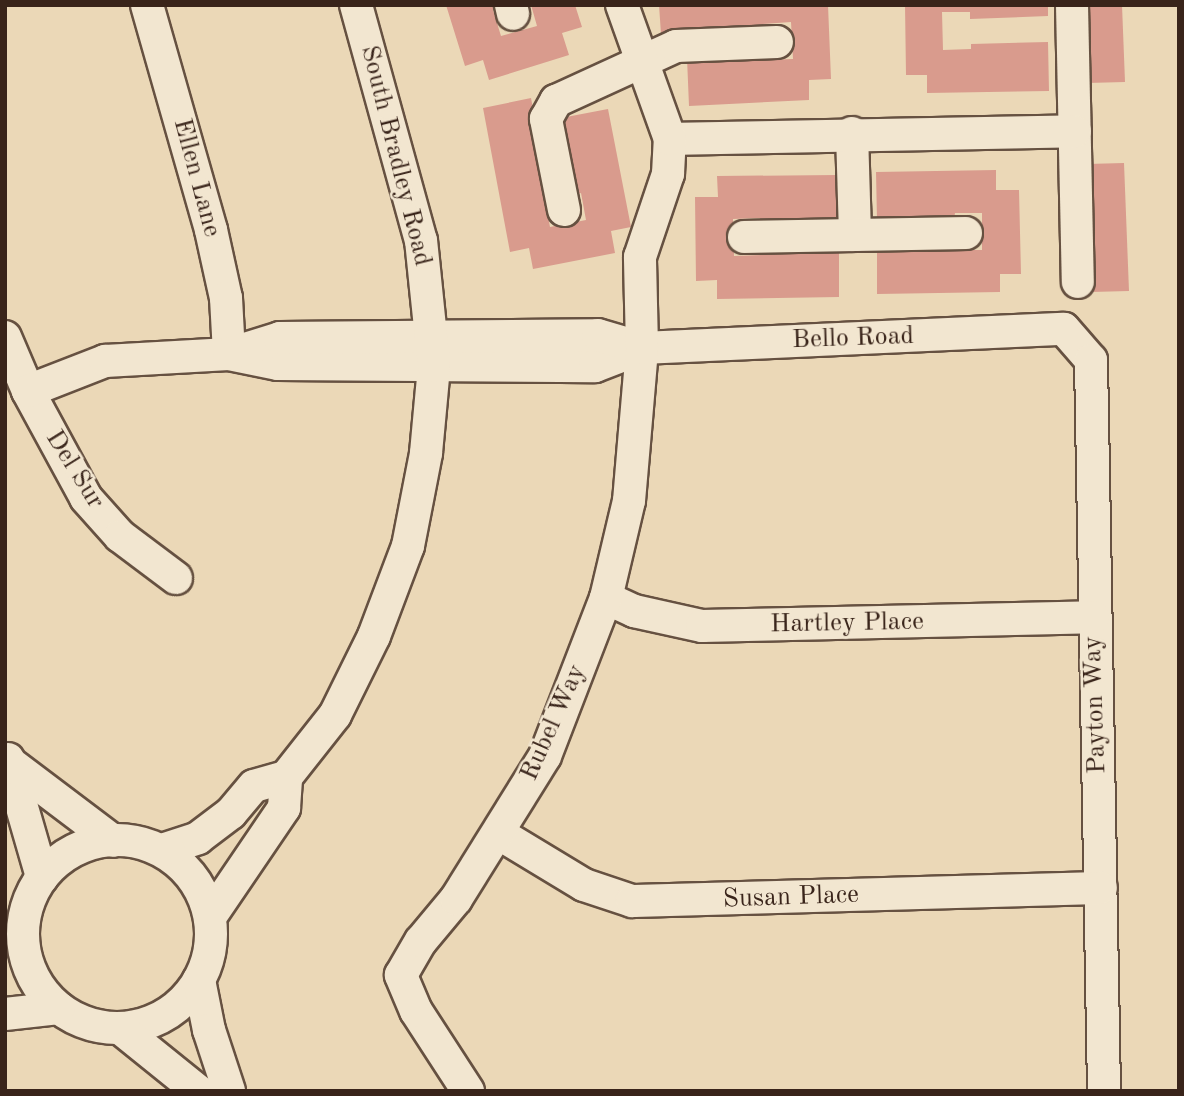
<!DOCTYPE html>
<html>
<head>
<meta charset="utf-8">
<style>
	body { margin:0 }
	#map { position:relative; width:1184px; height:1096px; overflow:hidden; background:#ebd8b7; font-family:"Old Standard TT",serif }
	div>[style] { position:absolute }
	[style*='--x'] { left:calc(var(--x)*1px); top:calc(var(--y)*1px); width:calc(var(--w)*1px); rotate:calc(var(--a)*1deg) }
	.building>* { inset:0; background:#d99b8d }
	.roads { filter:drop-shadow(2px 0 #665141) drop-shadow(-2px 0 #665141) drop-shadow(0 2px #665141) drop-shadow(0 -2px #665141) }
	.minor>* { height:32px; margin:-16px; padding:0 16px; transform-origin:16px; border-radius:16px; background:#f2e6d0 }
	.minor>.ring { margin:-16px; padding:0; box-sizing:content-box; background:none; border:32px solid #f2e6d0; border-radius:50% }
	span { translate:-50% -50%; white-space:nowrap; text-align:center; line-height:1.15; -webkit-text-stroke:5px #f2e6d0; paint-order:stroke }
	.street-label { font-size:26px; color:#39241a }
	.frame { position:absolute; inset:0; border:7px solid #39241a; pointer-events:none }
</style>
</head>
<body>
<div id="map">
	<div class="building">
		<div style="clip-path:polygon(446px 5px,497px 5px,493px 10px,501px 36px,537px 26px,531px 5px,575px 5px,582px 27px,562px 33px,569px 55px,489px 80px,483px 60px,465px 66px)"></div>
		<div style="clip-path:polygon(659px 5px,828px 5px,831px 79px,809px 80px,809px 100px,689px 106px,687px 58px,765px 53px,765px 60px,793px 59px,791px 22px,763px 24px,764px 28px,661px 34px)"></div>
		<div style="clip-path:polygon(905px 5px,1048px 5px,1048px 16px,970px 19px,970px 12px,942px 12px,943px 50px,971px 49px,971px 44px,1048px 42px,1049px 91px,927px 93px,927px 75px,906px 75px)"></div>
		<div style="clip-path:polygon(1085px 5px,1122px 5px,1125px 82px,1087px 83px)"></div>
		<div style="clip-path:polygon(531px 98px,550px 199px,545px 200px,550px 227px,586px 220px,581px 193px,575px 195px,561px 118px,608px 109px,631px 227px,611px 231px,615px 253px,533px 269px,529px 248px,510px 252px,483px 108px)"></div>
		<div style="clip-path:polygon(1124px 163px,1129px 291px,1091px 292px,1087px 164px)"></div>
		<div style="clip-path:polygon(996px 170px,996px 190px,1019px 190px,1021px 274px,1000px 274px,1000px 292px,877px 294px,877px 245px,955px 245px,954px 250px,982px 250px,982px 213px,955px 213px,954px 219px,877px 220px,876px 172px)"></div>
		<div style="clip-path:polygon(838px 175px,838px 223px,760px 225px,760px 218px,733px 219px,734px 256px,761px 255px,761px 250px,839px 248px,839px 297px,717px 299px,717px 280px,696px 281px,695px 197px,718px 197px,717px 176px)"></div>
	</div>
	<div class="roads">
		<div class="minor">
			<div style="--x:147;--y:5;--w:234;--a:74.1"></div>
			<div style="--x:211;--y:230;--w:70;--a:77.6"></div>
			<div style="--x:226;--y:298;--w:56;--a:86.9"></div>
			<div style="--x:511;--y:5;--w:9;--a:77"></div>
			<div style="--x:1072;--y:5;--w:277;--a:88.8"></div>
			<div style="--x:852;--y:133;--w:102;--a:88.3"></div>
			<div style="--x:670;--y:139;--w:405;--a:-1.1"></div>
			<div style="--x:564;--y:210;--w:93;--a:-101.2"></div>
			<div style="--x:546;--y:119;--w:21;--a:-61"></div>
			<div style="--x:556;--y:101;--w:132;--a:-24.6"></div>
			<div style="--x:676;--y:46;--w:101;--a:-2.3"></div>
			<div style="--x:744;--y:237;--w:222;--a:-1"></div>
			<div style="--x:5;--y:337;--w:59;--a:66.9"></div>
			<div style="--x:28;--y:391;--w:122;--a:61.5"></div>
			<div style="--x:86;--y:498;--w:51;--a:48.2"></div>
			<div style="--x:120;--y:536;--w:70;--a:36.9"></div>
			<div style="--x:229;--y:354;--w:50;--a:11.5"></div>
			<div style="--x:278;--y:364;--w:317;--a:0.4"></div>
			<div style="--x:595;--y:366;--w:50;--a:-21"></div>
			<div style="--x:642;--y:348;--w:422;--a:-2.6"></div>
			<div style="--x:1064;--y:329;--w:41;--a:48.9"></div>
			<div style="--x:1091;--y:360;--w:731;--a:88.98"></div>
			<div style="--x:28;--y:391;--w:83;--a:-21.3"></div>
			<div style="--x:105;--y:361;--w:124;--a:-3.2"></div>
			<div style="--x:229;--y:354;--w:53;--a:-17.4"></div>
			<div style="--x:280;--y:338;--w:318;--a:-0.5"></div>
			<div style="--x:598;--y:335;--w:46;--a:16.5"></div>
			<div style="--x:606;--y:598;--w:31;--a:25"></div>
			<div style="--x:634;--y:611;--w:70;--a:12.4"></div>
			<div style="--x:702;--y:626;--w:391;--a:-1.3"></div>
			<div style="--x:8;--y:759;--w:123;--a:73.9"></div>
			<div style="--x:10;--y:763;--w:129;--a:37.1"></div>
			<div style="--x:498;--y:833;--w:100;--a:31.2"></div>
			<div style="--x:584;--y:885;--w:51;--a:18.4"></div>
			<div style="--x:632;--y:901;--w:469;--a:-1.6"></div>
			<div class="ring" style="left:23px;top:840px;width:156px;height:156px"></div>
			<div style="--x:162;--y:850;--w:38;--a:-18"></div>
			<div style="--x:198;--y:838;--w:41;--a:-37.1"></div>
			<div style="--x:231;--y:813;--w:35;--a:-50"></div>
			<div style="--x:254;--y:786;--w:33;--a:-16"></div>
			<div style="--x:210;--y:917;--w:132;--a:-55.8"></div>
			<div style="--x:284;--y:808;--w:31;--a:-86"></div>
			<div style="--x:286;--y:777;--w:79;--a:-51.7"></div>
			<div style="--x:335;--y:715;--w:88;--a:-63.7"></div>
			<div style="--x:374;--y:636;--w:96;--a:-69.3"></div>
			<div style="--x:408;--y:546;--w:95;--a:-79"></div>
			<div style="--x:426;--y:453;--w:87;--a:-84.7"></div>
			<div style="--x:434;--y:366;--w:126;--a:-95.9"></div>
			<div style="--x:421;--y:241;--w:245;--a:-105.4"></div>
			<div style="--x:199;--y:980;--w:51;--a:78.7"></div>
			<div style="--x:209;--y:1030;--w:64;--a:71.8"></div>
			<div style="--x:5;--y:1014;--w:54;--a:-6.3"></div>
			<div style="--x:120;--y:1028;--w:100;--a:38.9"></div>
			<div style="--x:468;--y:1091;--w:95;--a:-123"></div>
			<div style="--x:416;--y:1011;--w:39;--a:-113"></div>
			<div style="--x:401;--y:975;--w:39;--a:-60"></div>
			<div style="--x:421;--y:941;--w:55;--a:-50.2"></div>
			<div style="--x:456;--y:899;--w:168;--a:-58.1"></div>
			<div style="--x:545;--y:756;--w:169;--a:-68.9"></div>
			<div style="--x:606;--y:598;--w:100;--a:-76.7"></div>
			<div style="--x:629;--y:501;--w:154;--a:-85.1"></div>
			<div style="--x:642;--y:348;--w:91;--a:-91.3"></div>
			<div style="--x:640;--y:257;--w:88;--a:-71.4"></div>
			<div style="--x:668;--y:174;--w:35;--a:-87"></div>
			<div style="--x:670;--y:139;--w:142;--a:-109.7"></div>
		</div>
	</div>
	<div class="street-label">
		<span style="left:395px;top:156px;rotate:76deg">South Bradley Road</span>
		<span style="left:196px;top:178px;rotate:75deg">Ellen Lane</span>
		<span style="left:853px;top:339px;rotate:-2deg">Bello Road</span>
		<span style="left:74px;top:470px;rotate:58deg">Del Sur</span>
		<span style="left:847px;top:624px;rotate:-1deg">Hartley Place</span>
		<span style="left:1096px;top:705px;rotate:-92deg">Payton Way</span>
		<span style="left:554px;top:723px;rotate:-66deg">Rubel Way</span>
		<span style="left:791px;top:898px;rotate:-2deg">Susan Place</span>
	</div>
	<div class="frame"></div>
</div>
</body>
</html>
